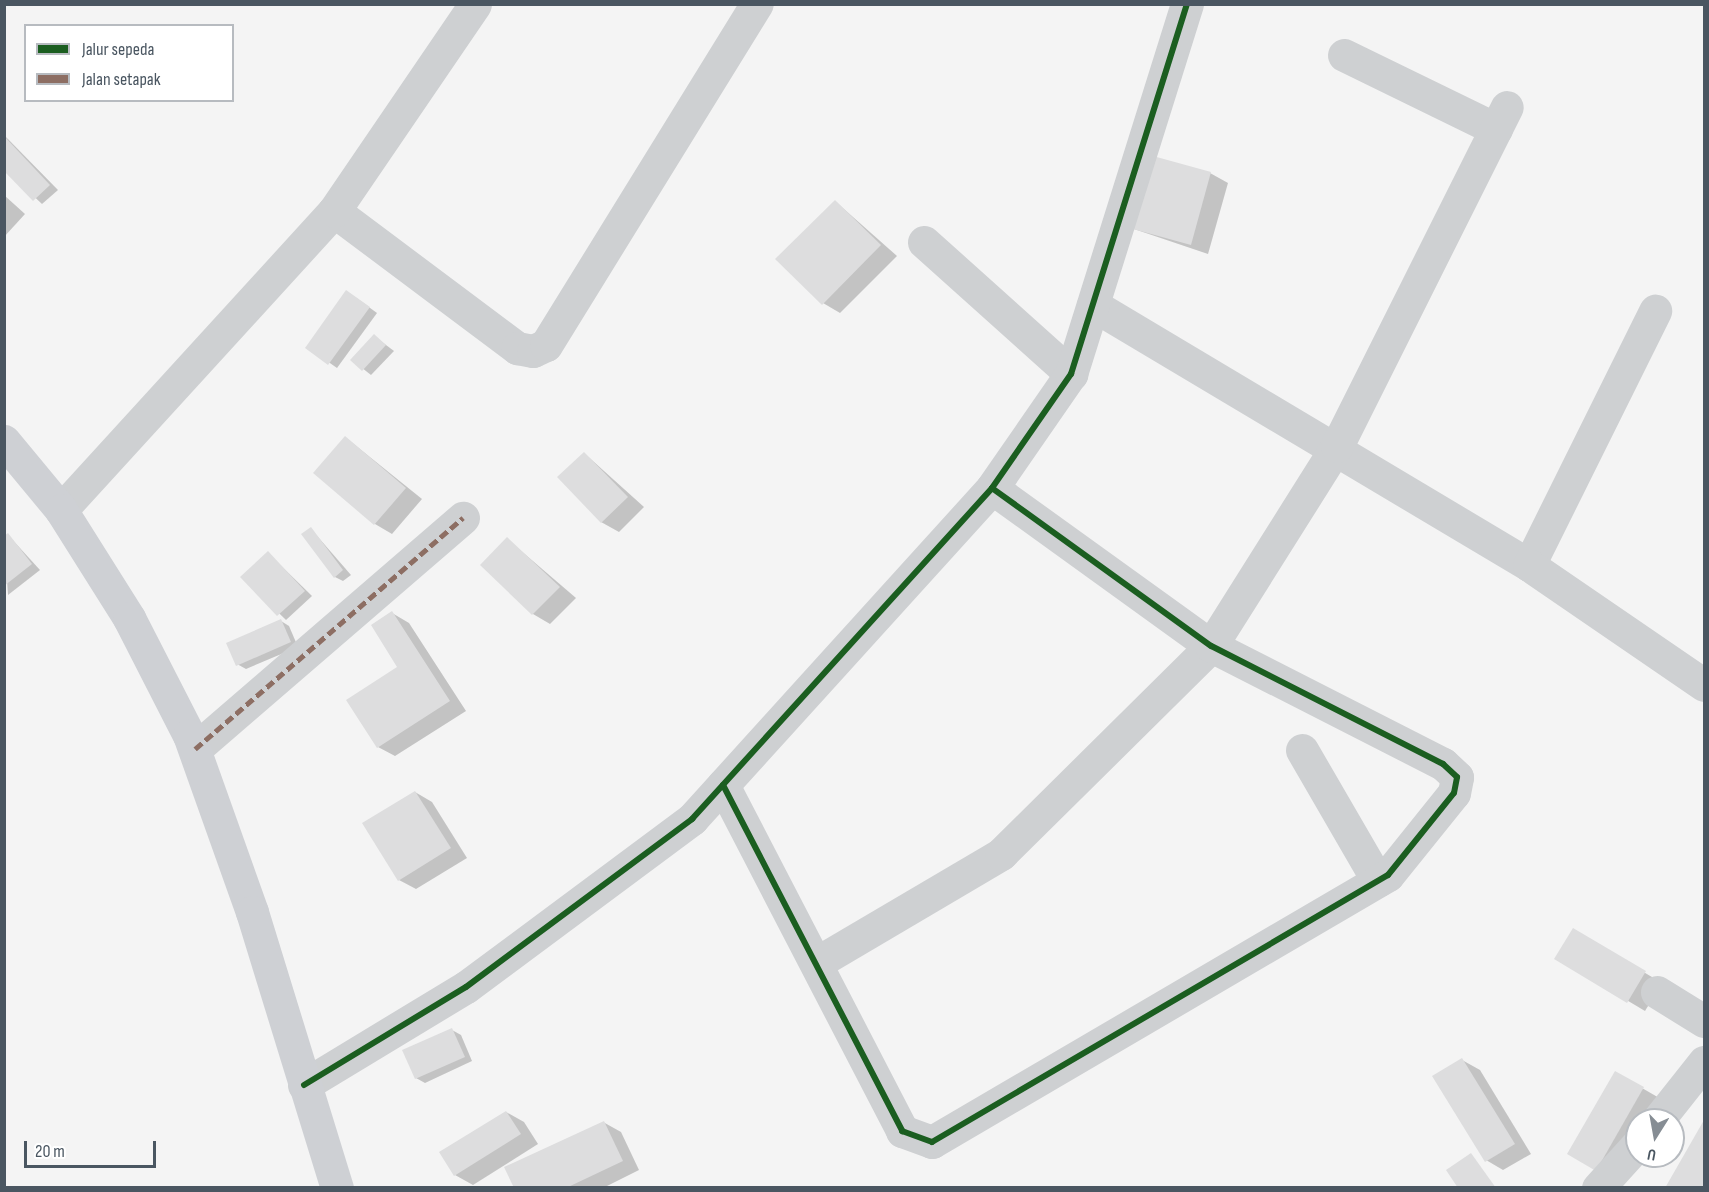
<!DOCTYPE html>
<html>
<head>
<meta charset="utf-8">
<style>
	body { margin:0 }
	#map { position:relative; width:1709px; height:1192px; overflow:hidden; background:#f4f4f4; font-family:"Sofia Sans Condensed",sans-serif }
	div>[style] { position:absolute }
	[style*='--x'] { left:calc(var(--x)*1px); top:calc(var(--y)*1px); width:calc(var(--w)*1px); rotate:calc(var(--a)*1deg) }
	.shadow>* { inset:0; background:#0003 }
	.building>* { inset:0; background:#ddddde }
	.street>* { height:33px; margin:-16.5px; padding:0 16.5px; transform-origin:16.5px; border-radius:16.5px; background:#ced0d2 }
	.secondary>* { height:33px; margin:-16.5px; padding:0 16.5px; transform-origin:16.5px; border-radius:16.5px; background:#ced0d4 }
	.quiet>* { height:4.5px; margin-top:-2.25px; transform-origin:0; background:repeating-linear-gradient(90deg,#8d6e63 0 9px,transparent 0 13.5px) }
	.cycleway>* { height:6px; margin:-3px; padding:0 3px; transform-origin:3px; border-radius:3px; background:#1b5e20 }
	span { translate:-50% -50%; white-space:nowrap; text-align:center; line-height:1.15; -webkit-text-stroke:6px #fff; paint-order:stroke }
	.frame { position:absolute; inset:0; border:6px solid #4a5661; pointer-events:none }
	.legend { position:absolute; left:24px; top:24px; width:210px; height:78px; box-sizing:border-box; background:#fff; border:2px solid #b7bbc0; margin:0; padding:8px 10px; list-style:none; font-size:18px; color:#4a5661 }
	.legend li { display:flex; align-items:center; gap:12px; height:30px }
	.legend b { width:30px; border:2px solid #b7bbc0 }
	.north { position:absolute; left:1625px; top:1108px; width:60px; height:60px; box-sizing:border-box; background:#fff; border:2px solid #b7bbc0; border-radius:50%; rotate:191deg; font-size:16px; font-weight:700; line-height:24px; text-align:center; color:#4a5661 }
	.north::after { content:''; display:block; margin:auto; width:21px; height:27px; background:#868d94; clip-path:polygon(50% 0,100% 100%,50% 72%,0 100%) }
	.scale { position:absolute; left:24px; top:1141px; width:132px; height:27px; box-sizing:border-box; border:3px solid #4a5661; border-top:0; padding-left:8px; font-size:18px; line-height:21px; white-space:nowrap; color:#4a5661; -webkit-text-stroke:4px #fff; paint-order:stroke }
</style>
</head>
<body>
<div id="map">
	<div class="shadow">
		<div style="clip-path:polygon(4px 135px,58px 190px,42px 204px,4px 168px)"></div>
		<div style="clip-path:polygon(1210px 173px,1228px 183px,1208px 254px,1134px 229px)"></div>
		<div style="clip-path:polygon(4px 195px,25px 214px,4px 237px)"></div>
		<div style="clip-path:polygon(836px 202px,897px 256px,840px 313px,823px 303px)"></div>
		<div style="clip-path:polygon(355px 297px,377px 313px,337px 368px,307px 347px)"></div>
		<div style="clip-path:polygon(374px 336px,394px 351px,371px 375px,352px 360px)"></div>
		<div style="clip-path:polygon(345px 437px,422px 499px,392px 534px,375px 524px)"></div>
		<div style="clip-path:polygon(584px 453px,644px 507px,619px 532px,601px 522px)"></div>
		<div style="clip-path:polygon(311px 529px,351px 575px,343px 581px,335px 577px)"></div>
		<div style="clip-path:polygon(8px 535px,40px 570px,8px 595px,4px 538px)"></div>
		<div style="clip-path:polygon(507px 539px,576px 598px,550px 624px,533px 614px)"></div>
		<div style="clip-path:polygon(268px 553px,312px 596px,286px 620px,242px 577px)"></div>
		<div style="clip-path:polygon(392px 613px,409px 623px,466px 711px,395px 756px,378px 747px,400px 668px)"></div>
		<div style="clip-path:polygon(281px 621px,289px 626px,298px 647px,246px 669px,237px 664px)"></div>
		<div style="clip-path:polygon(415px 792px,432px 802px,467px 858px,416px 889px,399px 880px)"></div>
		<div style="clip-path:polygon(1573px 930px,1662px 983px,1645px 1011px,1556px 958px)"></div>
		<div style="clip-path:polygon(452px 1030px,461px 1035px,472px 1061px,425px 1083px,416px 1078px)"></div>
		<div style="clip-path:polygon(1462px 1060px,1480px 1070px,1531px 1154px,1503px 1170px,1486px 1160px)"></div>
		<div style="clip-path:polygon(1616px 1073px,1661px 1099px,1648px 1120px,1637px 1120px,1637px 1140px,1614px 1180px,1569px 1154px)"></div>
		<div style="clip-path:polygon(506px 1112px,524px 1122px,538px 1144px,473px 1185px,455px 1175px)"></div>
		<div style="clip-path:polygon(603px 1122px,621px 1132px,639px 1170px,603px 1188px,516px 1188px)"></div>
		<div style="clip-path:polygon(1704px 1123px,1704px 1188px,1667px 1188px)"></div>
	</div>
	<div class="building">
		<div style="clip-path:polygon(4px 136px,50px 185px,33px 201px,4px 171px)"></div>
		<div style="clip-path:polygon(1153px 156px,1211px 172px,1191px 245px,1133px 229px)"></div>
		<div style="clip-path:polygon(835px 200px,881px 245px,822px 305px,775px 259px)"></div>
		<div style="clip-path:polygon(346px 290px,370px 307px,328px 365px,305px 348px)"></div>
		<div style="clip-path:polygon(374px 334px,386px 345px,362px 371px,350px 360px)"></div>
		<div style="clip-path:polygon(345px 436px,406px 488px,374px 525px,313px 473px)"></div>
		<div style="clip-path:polygon(584px 452px,628px 497px,601px 523px,557px 477px)"></div>
		<div style="clip-path:polygon(311px 527px,343px 570px,334px 578px,301px 534px)"></div>
		<div style="clip-path:polygon(8px 533px,32px 564px,4px 586px,4px 536px)"></div>
		<div style="clip-path:polygon(507px 537px,560px 587px,532px 615px,480px 565px)"></div>
		<div style="clip-path:polygon(268px 551px,305px 591px,277px 616px,240px 577px)"></div>
		<div style="clip-path:polygon(392px 611px,450px 701px,377px 748px,346px 700px,397px 667px,371px 625px)"></div>
		<div style="clip-path:polygon(281px 619px,291px 642px,236px 666px,226px 643px)"></div>
		<div style="clip-path:polygon(415px 791px,451px 848px,398px 881px,362px 823px)"></div>
		<div style="clip-path:polygon(1573px 928px,1646px 971px,1627px 1003px,1554px 959px)"></div>
		<div style="clip-path:polygon(452px 1028px,465px 1057px,415px 1079px,402px 1050px)"></div>
		<div style="clip-path:polygon(1462px 1058px,1515px 1144px,1485px 1162px,1432px 1076px)"></div>
		<div style="clip-path:polygon(1615px 1071px,1644px 1087px,1596px 1171px,1567px 1154px)"></div>
		<div style="clip-path:polygon(506px 1111px,521px 1134px,454px 1176px,439px 1152px)"></div>
		<div style="clip-path:polygon(1704px 1120px,1704px 1188px,1665px 1188px)"></div>
		<div style="clip-path:polygon(604px 1121px,623px 1161px,566px 1188px,514px 1188px,504px 1167px)"></div>
		<div style="clip-path:polygon(1471px 1153px,1496px 1188px,1458px 1188px,1446px 1170px)"></div>
	</div>
	<div class="street">
		<div style="--x:1344;--y:55;--w:169;--a:26"></div>
		<div style="--x:334;--y:211;--w:229;--a:36.8"></div>
		<div style="--x:517;--y:348;--w:16;--a:11"></div>
		<div style="--x:533;--y:351;--w:14;--a:-25"></div>
		<div style="--x:546;--y:345;--w:401;--a:-58.3"></div>
		<div style="--x:924;--y:242;--w:198;--a:41.9"></div>
		<div style="--x:1093;--y:305;--w:508;--a:30.81"></div>
		<div style="--x:1529;--y:565;--w:284;--a:-63.6"></div>
		<div style="--x:61;--y:510;--w:405;--a:-47.6"></div>
		<div style="--x:334;--y:211;--w:250;--a:-55.7"></div>
		<div style="--x:1529;--y:565;--w:212;--a:34.4"></div>
		<div style="--x:195;--y:749;--w:354;--a:-40.8"></div>
		<div style="--x:1302;--y:750;--w:151;--a:59.9"></div>
		<div style="--x:723;--y:785;--w:390;--a:62.6"></div>
		<div style="--x:902;--y:1131;--w:32;--a:20"></div>
		<div style="--x:932;--y:1142;--w:528;--a:-30.35"></div>
		<div style="--x:1388;--y:875;--w:105;--a:-51.2"></div>
		<div style="--x:1454;--y:793;--w:16;--a:-79"></div>
		<div style="--x:1457;--y:777;--w:19;--a:-137"></div>
		<div style="--x:1443;--y:764;--w:260;--a:-153"></div>
		<div style="--x:1211;--y:646;--w:270;--a:-144.2"></div>
		<div style="--x:818;--y:962;--w:212;--a:-30.5"></div>
		<div style="--x:1001;--y:854;--w:296;--a:-44.7"></div>
		<div style="--x:1211;--y:646;--w:236;--a:-57.8"></div>
		<div style="--x:1337;--y:446;--w:379;--a:-63.4"></div>
		<div style="--x:1657;--y:992;--w:55;--a:31.7"></div>
		<div style="--x:304;--y:1085;--w:189;--a:-31.2"></div>
		<div style="--x:466;--y:987;--w:282;--a:-36.6"></div>
		<div style="--x:692;--y:819;--w:447;--a:-47.8"></div>
		<div style="--x:992;--y:488;--w:139;--a:-55.3"></div>
		<div style="--x:1071;--y:374;--w:388;--a:-72.6"></div>
		<div style="--x:1658;--y:1120;--w:74;--a:-51.6"></div>
		<div style="--x:1598;--y:1188;--w:58;--a:-47.8"></div>
	</div>
	<div class="secondary">
		<div style="--x:4;--y:441;--w:89;--a:50.4"></div>
		<div style="--x:61;--y:510;--w:128;--a:57.8"></div>
		<div style="--x:129;--y:618;--w:131;--a:62.9"></div>
		<div style="--x:189;--y:735;--w:188;--a:70.4"></div>
		<div style="--x:252;--y:912;--w:289;--a:72.9"></div>
	</div>
	<div class="quiet">
		<div style="--x:195;--y:749;--w:354;--a:-40.8"></div>
	</div>
	<div class="cycleway">
		<div style="--x:723;--y:785;--w:390;--a:62.6"></div>
		<div style="--x:902;--y:1131;--w:32;--a:20"></div>
		<div style="--x:932;--y:1142;--w:528;--a:-30.35"></div>
		<div style="--x:1388;--y:875;--w:105;--a:-51.2"></div>
		<div style="--x:1454;--y:793;--w:16;--a:-79"></div>
		<div style="--x:1457;--y:777;--w:19;--a:-137"></div>
		<div style="--x:1443;--y:764;--w:260;--a:-153"></div>
		<div style="--x:1211;--y:646;--w:270;--a:-144.2"></div>
		<div style="--x:304;--y:1085;--w:189;--a:-31.2"></div>
		<div style="--x:466;--y:987;--w:282;--a:-36.6"></div>
		<div style="--x:692;--y:819;--w:447;--a:-47.8"></div>
		<div style="--x:992;--y:488;--w:139;--a:-55.3"></div>
		<div style="--x:1071;--y:374;--w:388;--a:-72.6"></div>
	</div>
	<div class="frame"></div>
	<ul class="legend">
	<li><b style="height:8px;background:#1b5e20"></b>Jalur sepeda</li>
	<li><b style="height:8px;background:#8d6e63"></b>Jalan setapak</li>
	</ul>
	<div class="north">U</div>
	<div class="scale">20 m</div>
</div>
</body>
</html>
